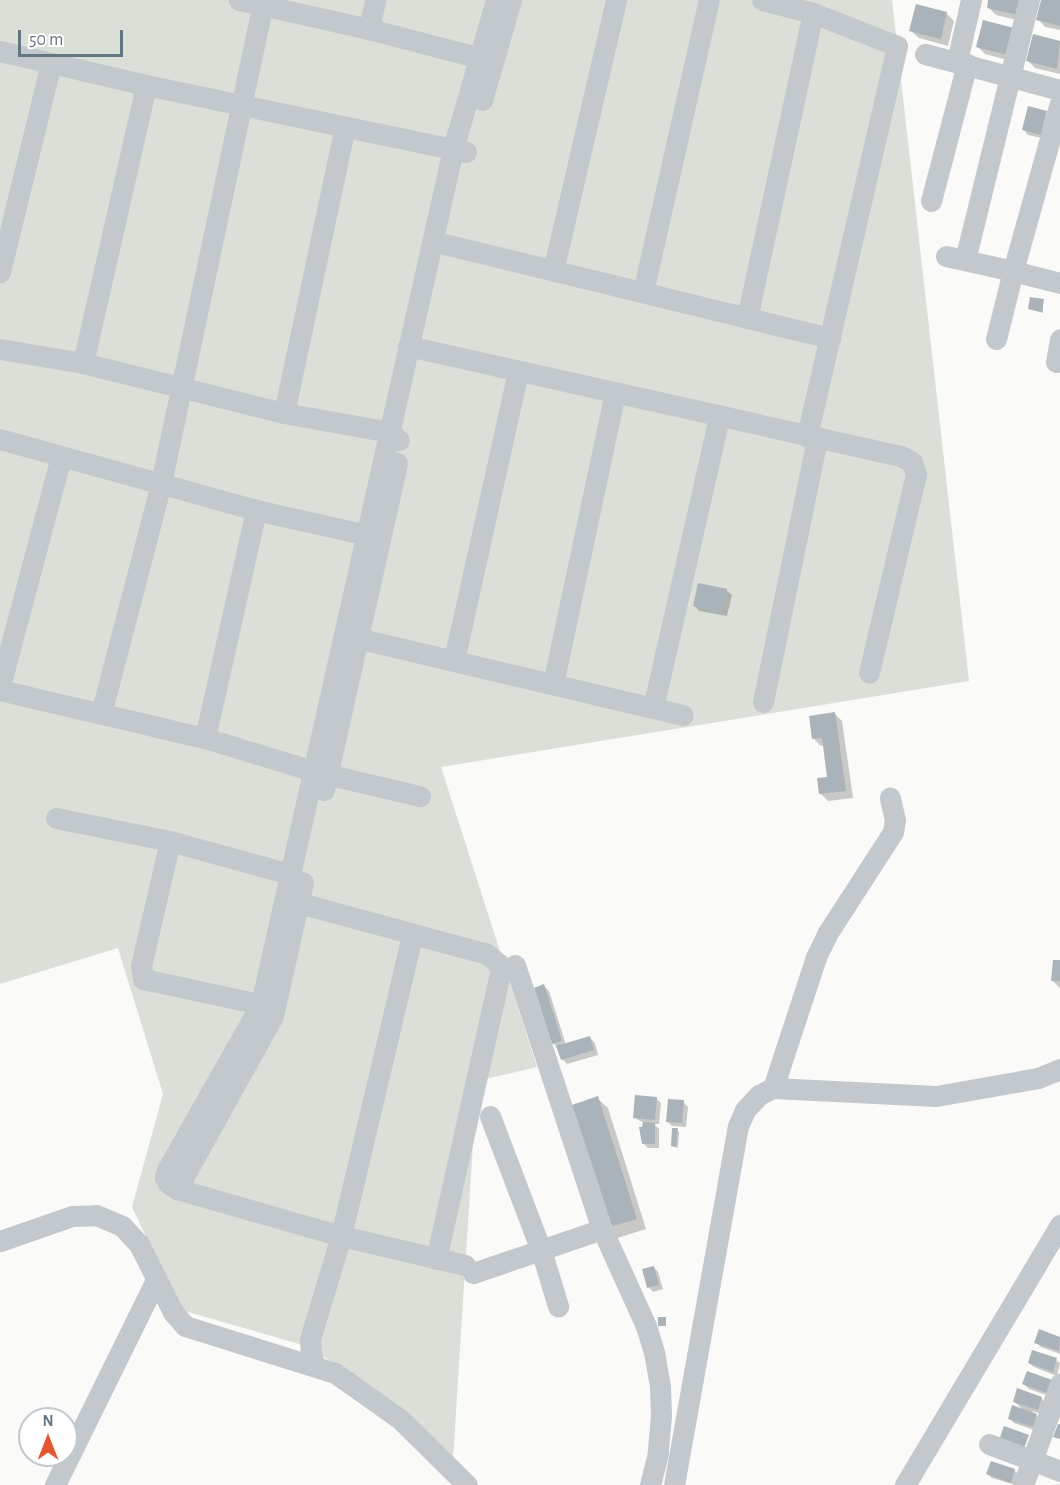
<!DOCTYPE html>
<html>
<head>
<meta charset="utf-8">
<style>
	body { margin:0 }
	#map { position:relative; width:1060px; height:1485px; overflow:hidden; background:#fafaf8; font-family:"Alegreya Sans",sans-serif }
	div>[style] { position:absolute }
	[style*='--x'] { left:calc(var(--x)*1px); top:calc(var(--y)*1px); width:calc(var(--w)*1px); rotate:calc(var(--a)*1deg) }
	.green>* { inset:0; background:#dadfd7 }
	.shadow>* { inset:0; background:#0003 }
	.building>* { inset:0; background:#aab3b9 }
	.minor>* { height:21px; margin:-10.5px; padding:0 10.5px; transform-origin:10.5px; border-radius:10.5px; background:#c3c8cc }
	span { translate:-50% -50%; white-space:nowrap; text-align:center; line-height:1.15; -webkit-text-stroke:6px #fff; paint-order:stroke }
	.north { position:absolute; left:18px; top:1407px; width:60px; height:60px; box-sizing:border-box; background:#fff; border:2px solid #c1c8cd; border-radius:50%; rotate:0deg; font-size:16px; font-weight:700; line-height:24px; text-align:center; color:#657683 }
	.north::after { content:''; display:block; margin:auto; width:21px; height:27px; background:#e4572e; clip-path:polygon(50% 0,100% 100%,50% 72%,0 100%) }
	.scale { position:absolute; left:18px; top:30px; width:105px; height:27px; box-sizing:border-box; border:3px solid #657683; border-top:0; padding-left:8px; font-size:18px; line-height:21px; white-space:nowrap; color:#657683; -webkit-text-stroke:4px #fff; paint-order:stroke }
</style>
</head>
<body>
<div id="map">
	<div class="green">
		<div style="clip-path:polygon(0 0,892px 0,969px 681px,441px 767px,537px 1067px,477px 1081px,453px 1459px,313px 1348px,181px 1310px,132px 1207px,163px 1094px,118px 948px,0 984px)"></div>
	</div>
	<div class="shadow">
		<div style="clip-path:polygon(990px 0,1031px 0,1025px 22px,996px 15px,988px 7px)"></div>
		<div style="clip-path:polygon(1042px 0,1060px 0,1060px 30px,1045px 27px,1038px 19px)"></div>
		<div style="clip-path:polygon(946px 13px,954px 21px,948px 46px,919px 38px,911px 31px)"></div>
		<div style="clip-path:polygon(1034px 36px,1060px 42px,1060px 74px,1035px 68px,1028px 61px)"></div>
		<div style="clip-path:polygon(1021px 37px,1015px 62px,985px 54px,978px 47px)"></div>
		<div style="clip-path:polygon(1029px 108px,1046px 139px,1028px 135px,1024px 130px)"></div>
		<div style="clip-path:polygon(1043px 301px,1043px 313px,1029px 309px)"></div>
		<div style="clip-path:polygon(700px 585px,727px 591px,732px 595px,727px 616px,699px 611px,695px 606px)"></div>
		<div style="clip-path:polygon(835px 714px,842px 721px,853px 798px,828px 801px,820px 793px,828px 778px,824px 745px,821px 746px,813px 738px)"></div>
		<div style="clip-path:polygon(1060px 962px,1060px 988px,1052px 980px)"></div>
		<div style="clip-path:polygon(544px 986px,549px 991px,566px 1045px,590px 1038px,595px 1043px,598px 1055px,567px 1064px,562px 1059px,559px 1049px,553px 1043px)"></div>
		<div style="clip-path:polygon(597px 1098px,608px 1108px,646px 1229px,614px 1239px)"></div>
		<div style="clip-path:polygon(656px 1098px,661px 1103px,659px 1124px,654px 1124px,659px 1129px,659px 1148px,648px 1148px,643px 1143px,644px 1123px,635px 1118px)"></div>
		<div style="clip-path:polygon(683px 1102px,688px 1107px,686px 1127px,672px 1126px,668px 1122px)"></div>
		<div style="clip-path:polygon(677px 1130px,679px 1132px,678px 1148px,672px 1146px)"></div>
		<div style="clip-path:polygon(653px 1267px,658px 1272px,663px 1289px,653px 1292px,649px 1287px)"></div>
		<div style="clip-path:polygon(1040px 1331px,1060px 1338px,1060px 1354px,1041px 1347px,1036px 1342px)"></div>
		<div style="clip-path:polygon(1056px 1360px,1060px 1363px,1057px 1376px,1034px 1367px,1029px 1363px)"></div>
		<div style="clip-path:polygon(1051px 1381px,1052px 1397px,1029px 1389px,1024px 1384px)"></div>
		<div style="clip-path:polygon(1041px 1398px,1046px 1403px,1042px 1414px,1032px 1411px,1041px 1420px,1037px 1431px,1014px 1423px,1009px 1418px,1024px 1411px,1014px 1401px)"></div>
		<div style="clip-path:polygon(991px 1463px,1015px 1471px,1019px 1475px,1016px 1485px,992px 1478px,988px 1474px)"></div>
	</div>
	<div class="building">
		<div style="clip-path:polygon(988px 0,1022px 0,1018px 15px,987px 8px)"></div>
		<div style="clip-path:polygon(1041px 0,1060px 0,1060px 26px,1036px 20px)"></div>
		<div style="clip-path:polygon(916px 4px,947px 12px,941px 39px,909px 31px)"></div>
		<div style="clip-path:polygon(983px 20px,1014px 28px,1007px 55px,976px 47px)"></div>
		<div style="clip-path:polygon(1033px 34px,1060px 41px,1057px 69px,1026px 61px)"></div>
		<div style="clip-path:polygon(1028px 106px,1047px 111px,1041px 135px,1022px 130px)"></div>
		<div style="clip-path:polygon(1030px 297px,1044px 299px,1042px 312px,1028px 309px)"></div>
		<div style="clip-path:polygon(698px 583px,727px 589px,722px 613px,693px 606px)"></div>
		<div style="clip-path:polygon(835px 712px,846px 791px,819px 794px,817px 778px,827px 777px,822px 738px,812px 739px,809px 716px)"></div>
		<div style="clip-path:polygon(1053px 960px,1060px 960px,1060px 981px,1051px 981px)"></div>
		<div style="clip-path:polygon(544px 984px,562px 1041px,552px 1044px,534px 988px)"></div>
		<div style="clip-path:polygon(590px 1036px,594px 1050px,561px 1060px,556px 1046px)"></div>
		<div style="clip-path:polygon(635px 1095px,657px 1097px,655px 1120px,633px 1118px)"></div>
		<div style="clip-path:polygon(598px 1096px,637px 1219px,602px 1229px,572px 1105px)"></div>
		<div style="clip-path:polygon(668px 1099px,684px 1100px,682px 1123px,666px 1122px)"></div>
		<div style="clip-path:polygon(643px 1122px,655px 1123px,655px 1144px,642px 1144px,639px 1127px,642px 1127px)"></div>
		<div style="clip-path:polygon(672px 1128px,678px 1128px,676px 1147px,671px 1146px)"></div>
		<div style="clip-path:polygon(654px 1266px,659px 1285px,647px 1288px,642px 1269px)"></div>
		<div style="clip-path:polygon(658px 1317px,666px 1317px,666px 1326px,658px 1326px)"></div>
		<div style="clip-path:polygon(1039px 1329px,1060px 1337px,1059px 1351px,1034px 1343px)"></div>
		<div style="clip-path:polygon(1032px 1350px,1057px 1358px,1053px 1372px,1028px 1363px)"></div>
		<div style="clip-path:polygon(1027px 1371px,1052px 1380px,1047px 1393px,1022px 1384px)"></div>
		<div style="clip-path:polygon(1017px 1388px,1042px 1397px,1038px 1410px,1013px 1402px)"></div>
		<div style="clip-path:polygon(1012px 1405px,1037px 1414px,1033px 1427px,1008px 1419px)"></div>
		<div style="clip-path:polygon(1058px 1424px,1060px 1424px,1060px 1439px,1053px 1437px)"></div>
		<div style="clip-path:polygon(1004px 1426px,1029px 1435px,1024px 1448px,999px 1440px)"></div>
		<div style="clip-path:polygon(991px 1461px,1015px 1469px,1011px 1483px,986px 1474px)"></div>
	</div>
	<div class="minor">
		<div style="--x:239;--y:0;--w:133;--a:12.6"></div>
		<div style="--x:369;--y:29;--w:127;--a:14.6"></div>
		<div style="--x:762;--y:0;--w:53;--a:14.3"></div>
		<div style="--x:813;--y:13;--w:90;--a:21.4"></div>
		<div style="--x:897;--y:46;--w:401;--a:103"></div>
		<div style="--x:369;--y:29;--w:30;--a:-78"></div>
		<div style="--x:0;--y:51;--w:150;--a:13.1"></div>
		<div style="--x:146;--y:85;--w:327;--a:11.8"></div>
		<div style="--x:925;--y:54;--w:140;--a:14.9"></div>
		<div style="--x:957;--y:61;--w:63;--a:-77.1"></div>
		<div style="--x:482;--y:100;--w:104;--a:-73.8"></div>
		<div style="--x:931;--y:201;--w:142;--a:-75.3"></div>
		<div style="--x:432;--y:241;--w:410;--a:13.7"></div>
		<div style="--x:946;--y:256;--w:69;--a:12.6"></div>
		<div style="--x:1013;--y:271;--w:174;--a:-74.4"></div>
		<div style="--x:965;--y:260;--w:268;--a:-76.2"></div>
		<div style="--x:553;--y:271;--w:278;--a:-76.9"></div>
		<div style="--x:0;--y:272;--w:215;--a:-76.3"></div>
		<div style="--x:643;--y:292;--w:299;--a:-77.3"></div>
		<div style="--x:747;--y:318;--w:312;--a:-77.8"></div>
		<div style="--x:996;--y:339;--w:70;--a:-76"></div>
		<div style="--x:1013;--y:271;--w:49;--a:14.3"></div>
		<div style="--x:408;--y:346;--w:505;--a:12.58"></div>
		<div style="--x:901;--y:456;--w:13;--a:29"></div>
		<div style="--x:912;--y:462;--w:13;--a:72"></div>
		<div style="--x:916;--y:474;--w:204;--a:103.3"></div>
		<div style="--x:0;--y:349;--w:84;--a:9.6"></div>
		<div style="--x:83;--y:363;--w:207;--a:14"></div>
		<div style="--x:284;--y:413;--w:108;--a:10.2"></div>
		<div style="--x:390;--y:432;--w:12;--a:42"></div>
		<div style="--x:1056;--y:362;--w:23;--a:-80"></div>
		<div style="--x:83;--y:363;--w:285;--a:-77.2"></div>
		<div style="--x:284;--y:413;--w:293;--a:-78"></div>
		<div style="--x:0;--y:439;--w:266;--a:15.5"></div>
		<div style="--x:256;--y:510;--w:123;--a:12.7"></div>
		<div style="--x:344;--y:635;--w:348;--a:13.3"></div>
		<div style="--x:454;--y:660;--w:296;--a:-77.5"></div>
		<div style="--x:553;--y:684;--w:298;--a:-78"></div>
		<div style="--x:0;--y:686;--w:237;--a:-75.1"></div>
		<div style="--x:0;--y:690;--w:211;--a:13.2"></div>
		<div style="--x:205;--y:738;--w:113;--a:17"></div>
		<div style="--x:313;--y:771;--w:110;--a:13.2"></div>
		<div style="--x:763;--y:702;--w:268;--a:-78.4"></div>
		<div style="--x:653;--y:708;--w:298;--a:-77.2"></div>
		<div style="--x:101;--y:714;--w:239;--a:-75.4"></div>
		<div style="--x:161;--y:483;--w:494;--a:-78"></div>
		<div style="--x:205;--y:738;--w:234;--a:-77.4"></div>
		<div style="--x:324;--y:790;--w:335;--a:-77.4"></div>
		<div style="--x:56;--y:818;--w:116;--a:11.4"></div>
		<div style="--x:170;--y:841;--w:124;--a:15.4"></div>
		<div style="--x:170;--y:841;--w:128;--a:103.1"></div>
		<div style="--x:141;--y:966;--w:13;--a:81"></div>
		<div style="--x:143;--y:979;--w:134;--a:12.1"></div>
		<div style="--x:285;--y:899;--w:209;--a:15.2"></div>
		<div style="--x:487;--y:954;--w:16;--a:40"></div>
		<div style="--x:499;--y:964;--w:9;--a:84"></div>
		<div style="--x:500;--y:973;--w:293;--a:102.6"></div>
		<div style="--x:515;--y:965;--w:278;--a:71.8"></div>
		<div style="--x:602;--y:1229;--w:107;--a:65.6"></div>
		<div style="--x:646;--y:1326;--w:27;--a:73"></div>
		<div style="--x:654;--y:1352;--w:35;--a:80"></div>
		<div style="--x:660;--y:1386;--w:29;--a:88"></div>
		<div style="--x:661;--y:1415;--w:38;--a:95"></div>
		<div style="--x:658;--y:1453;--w:33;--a:104"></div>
		<div style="--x:773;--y:1088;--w:138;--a:-71.8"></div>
		<div style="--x:816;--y:957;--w:25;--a:-64"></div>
		<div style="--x:827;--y:934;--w:121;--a:-57.1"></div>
		<div style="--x:893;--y:832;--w:12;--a:-81"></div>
		<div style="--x:895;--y:820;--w:23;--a:-103"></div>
		<div style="--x:490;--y:1116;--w:143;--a:69.2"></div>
		<div style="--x:541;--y:1250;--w:59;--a:73.1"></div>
		<div style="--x:177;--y:1189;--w:198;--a:-61"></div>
		<div style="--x:273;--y:1016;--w:137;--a:-77.4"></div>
		<div style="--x:0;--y:1241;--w:76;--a:-19.1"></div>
		<div style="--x:72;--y:1216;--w:24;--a:-2"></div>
		<div style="--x:96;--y:1215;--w:28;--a:23"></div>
		<div style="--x:122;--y:1226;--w:25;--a:47"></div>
		<div style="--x:139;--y:1244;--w:76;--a:63.4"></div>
		<div style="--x:173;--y:1312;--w:18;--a:49"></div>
		<div style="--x:185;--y:1326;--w:157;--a:17.4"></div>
		<div style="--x:335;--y:1373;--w:80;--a:35.3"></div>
		<div style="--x:400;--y:1419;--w:94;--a:44.6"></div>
		<div style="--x:465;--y:1265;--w:127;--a:-166.8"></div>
		<div style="--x:341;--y:1236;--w:171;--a:-164"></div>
		<div style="--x:177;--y:1189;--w:11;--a:-146"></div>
		<div style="--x:168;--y:1183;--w:7;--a:-117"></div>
		<div style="--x:165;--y:1177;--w:7;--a:-74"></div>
		<div style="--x:167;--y:1170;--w:191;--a:-60.5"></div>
		<div style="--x:261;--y:1004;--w:876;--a:-77.34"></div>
		<div style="--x:453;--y:149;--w:155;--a:-73.9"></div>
		<div style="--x:473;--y:1273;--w:136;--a:-18.8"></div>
		<div style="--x:315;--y:1366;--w:13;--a:-108"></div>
		<div style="--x:311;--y:1354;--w:15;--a:-94"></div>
		<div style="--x:310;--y:1339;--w:108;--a:-73.2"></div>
		<div style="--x:341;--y:1236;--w:309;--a:-76.7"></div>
		<div style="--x:989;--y:1444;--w:76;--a:20.8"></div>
		<div style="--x:55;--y:1485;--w:229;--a:-63.8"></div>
		<div style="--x:674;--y:1485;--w:365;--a:-79.9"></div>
		<div style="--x:738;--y:1126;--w:17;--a:-66"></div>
		<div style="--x:745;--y:1110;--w:21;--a:-47"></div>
		<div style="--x:759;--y:1095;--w:16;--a:-27"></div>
		<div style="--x:773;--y:1088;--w:163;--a:2.8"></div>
		<div style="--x:936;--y:1096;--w:104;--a:-10"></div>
		<div style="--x:1038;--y:1078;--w:24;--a:-22"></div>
		<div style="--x:905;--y:1485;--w:303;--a:-59.2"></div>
		<div style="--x:1023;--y:1485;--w:108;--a:-69.9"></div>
	</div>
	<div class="north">N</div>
	<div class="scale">50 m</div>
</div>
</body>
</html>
